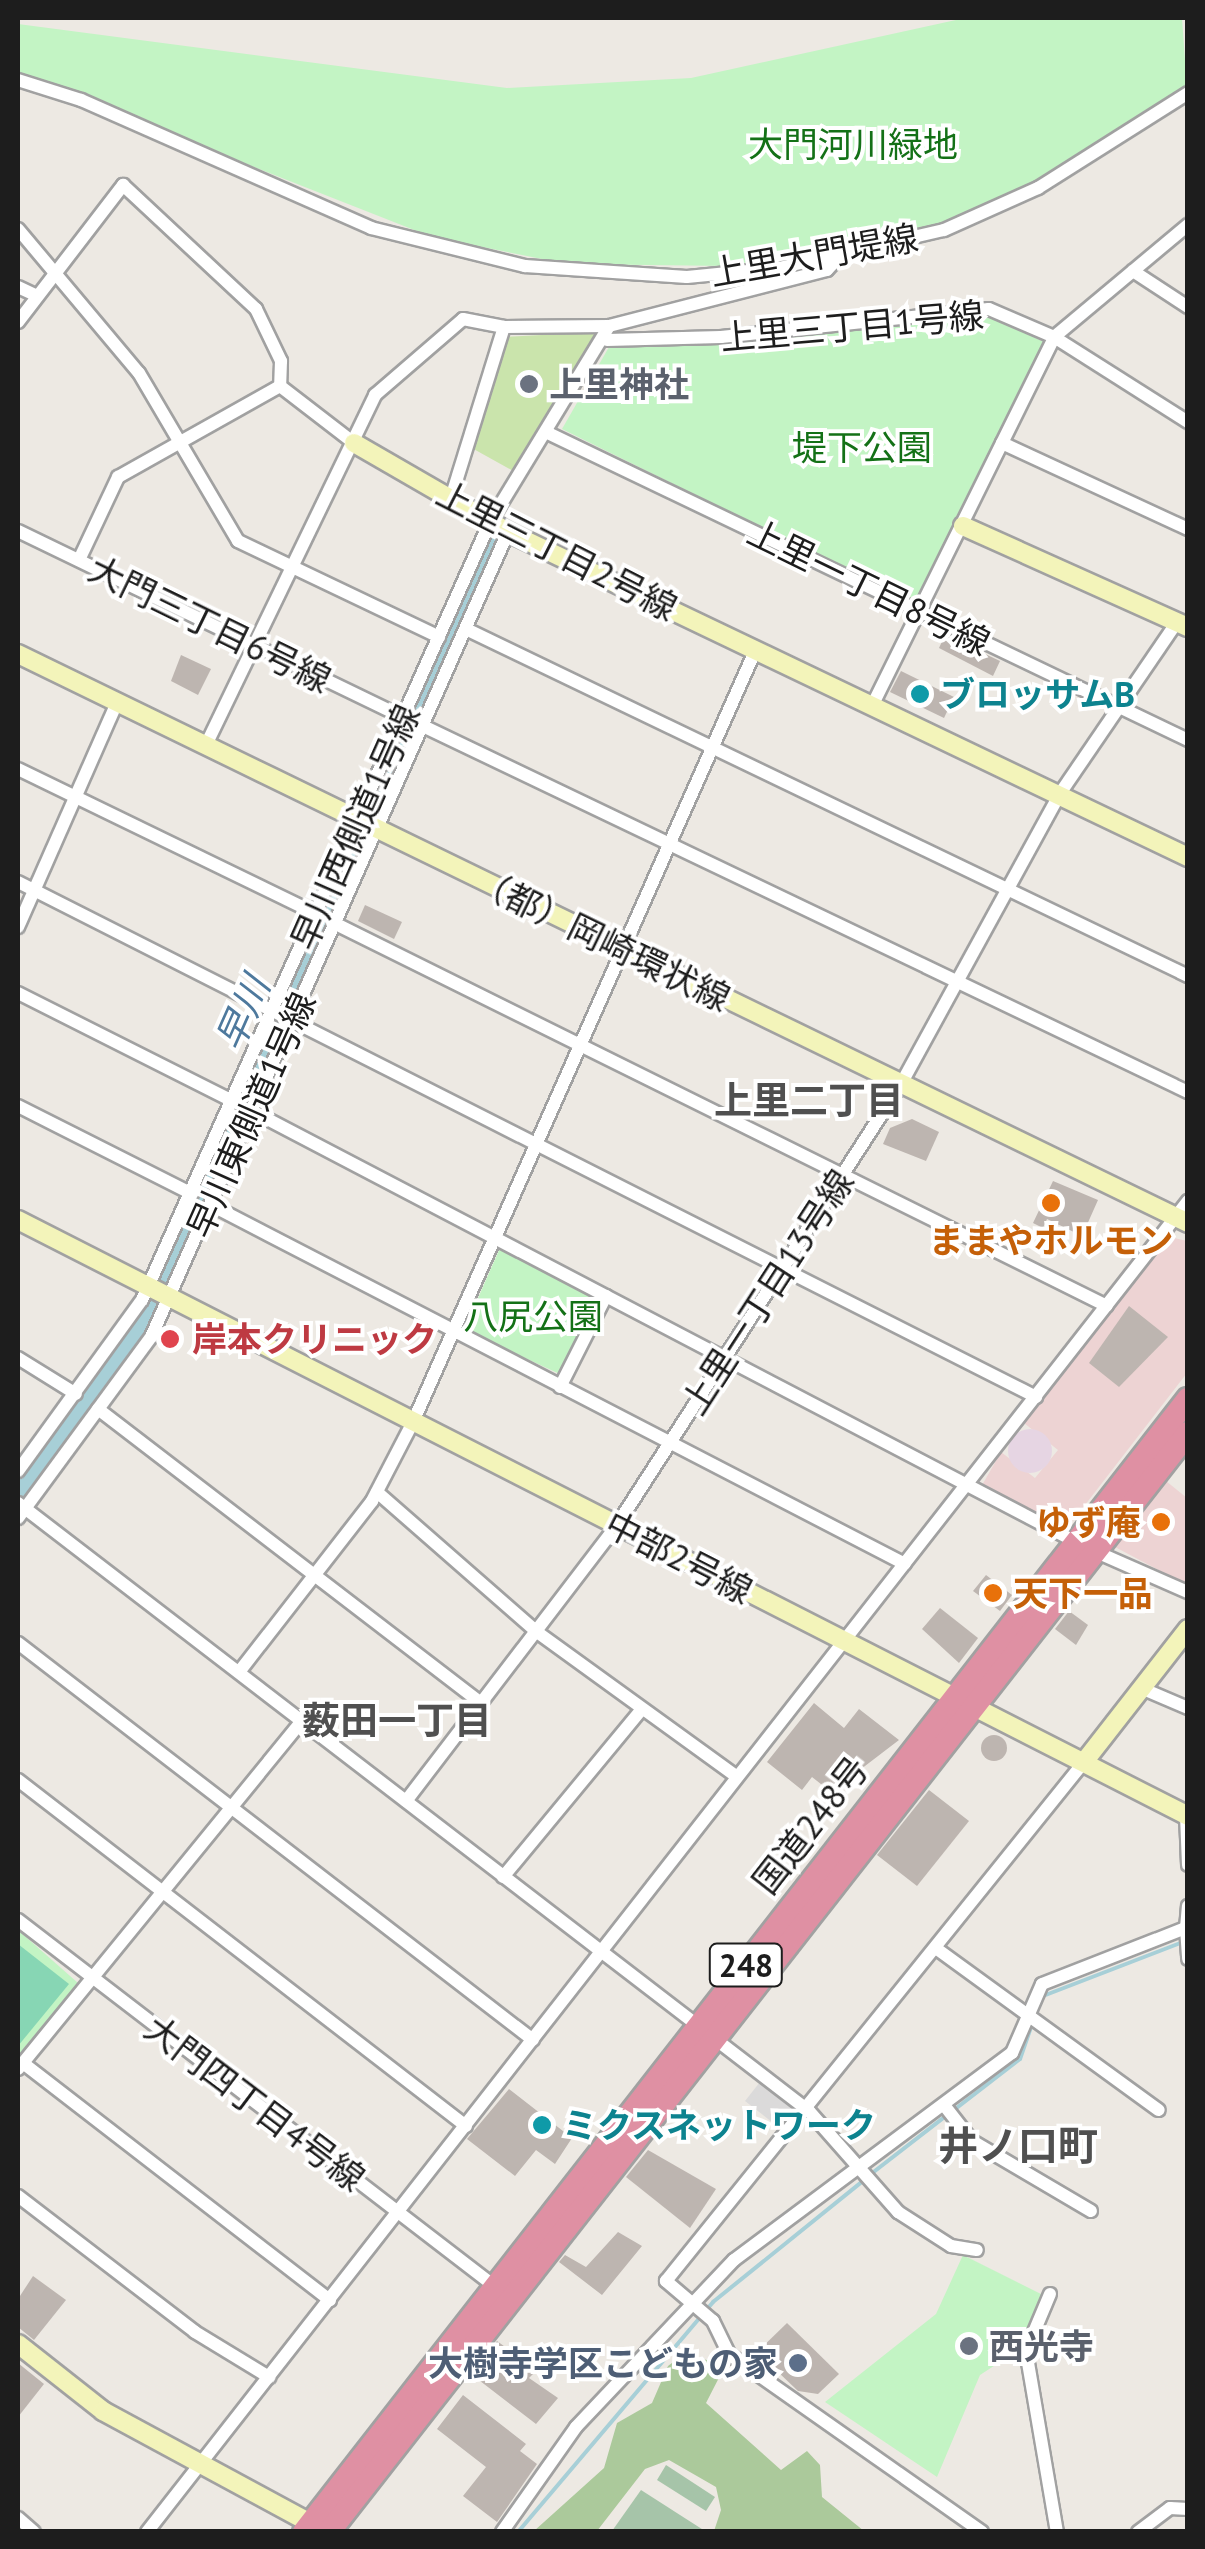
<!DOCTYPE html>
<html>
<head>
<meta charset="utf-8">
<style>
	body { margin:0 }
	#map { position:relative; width:1205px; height:2549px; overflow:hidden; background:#ede9e3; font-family:"PT Sans","Noto Sans JP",sans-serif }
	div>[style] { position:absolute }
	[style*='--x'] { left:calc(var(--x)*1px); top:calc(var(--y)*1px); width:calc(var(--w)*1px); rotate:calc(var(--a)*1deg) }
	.residential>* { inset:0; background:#dbdada }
	.commercial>* { inset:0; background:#edd3d3 }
	.industrial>* { inset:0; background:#e6d5e3 }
	.round { border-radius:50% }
	.grass>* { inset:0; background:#cae4ac }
	.forest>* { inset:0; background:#abc99b }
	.cemetery>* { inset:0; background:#a6c4a9 }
	.park>* { inset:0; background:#c3f4c4 }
	.pitch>* { inset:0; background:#87d6b4 }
	.stream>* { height:4px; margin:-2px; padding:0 2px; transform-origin:2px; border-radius:2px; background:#a7cfd7 }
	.river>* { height:25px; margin:-12.5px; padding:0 12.5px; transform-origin:12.5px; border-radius:12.5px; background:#a7cfd7 }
	.building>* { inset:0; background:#bdb5b0 }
	.roads { filter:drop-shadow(2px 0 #a1a1a1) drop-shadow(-2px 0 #a1a1a1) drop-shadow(0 2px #a1a1a1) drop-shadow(0 -2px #a1a1a1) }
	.street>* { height:12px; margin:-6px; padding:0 6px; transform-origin:6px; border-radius:6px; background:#fff }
	.secondary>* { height:18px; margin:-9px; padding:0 9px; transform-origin:9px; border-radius:9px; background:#f3f4ba }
	.highway>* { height:22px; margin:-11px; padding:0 11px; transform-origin:11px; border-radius:11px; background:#df90a3 }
	.dots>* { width:28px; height:28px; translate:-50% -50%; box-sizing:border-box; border:5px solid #fff; border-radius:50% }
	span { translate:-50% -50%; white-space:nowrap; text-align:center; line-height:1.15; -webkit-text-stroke:8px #fff; paint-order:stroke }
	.shield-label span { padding:2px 8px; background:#fff; border:2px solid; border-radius:8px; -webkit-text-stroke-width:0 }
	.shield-label { font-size:32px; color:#1d1d1d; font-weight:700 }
	.park-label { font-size:35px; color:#147117 }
	.street-label { font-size:35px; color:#1d1d1d }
	.worship-label { font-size:35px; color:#5b616d; font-weight:700 }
	.left { translate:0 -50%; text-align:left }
	.culture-label { font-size:35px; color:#0d838f; font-weight:700 }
	.food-label { font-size:35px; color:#c56008; font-weight:700 }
	.right { translate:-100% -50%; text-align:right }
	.health-label { font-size:35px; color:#be3a42; font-weight:700 }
	.service-label { font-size:35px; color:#4e5e75; font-weight:700 }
	.water-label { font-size:38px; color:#4e799d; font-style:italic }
	.neighbourhood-label { font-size:38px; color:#505050; font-weight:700 }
	.quarter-label { font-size:40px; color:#505050; font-weight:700 }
	.frame { position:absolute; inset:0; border:20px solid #1d1d1d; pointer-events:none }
</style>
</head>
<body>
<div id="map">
	<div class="residential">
		<div style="clip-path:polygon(760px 2082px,797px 2111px,786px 2133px,745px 2101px)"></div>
	</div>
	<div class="commercial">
		<div style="clip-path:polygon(1170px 1237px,1187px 1241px,1187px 1373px,1068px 1527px,981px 1487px,1001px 1452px,1035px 1478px,1058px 1450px,1024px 1423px)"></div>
		<div style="clip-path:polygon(1166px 1481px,1187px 1498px,1187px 1585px,1115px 1547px)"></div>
	</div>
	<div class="industrial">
		<div class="round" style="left:1008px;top:1429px;width:44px;height:44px"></div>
	</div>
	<div class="grass">
		<div style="clip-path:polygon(600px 332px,517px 473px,470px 447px,504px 337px)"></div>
	</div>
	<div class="forest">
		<div style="clip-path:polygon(685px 2353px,725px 2366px,706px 2403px,781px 2470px,807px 2451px,820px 2465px,822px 2497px,864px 2531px,714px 2531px,721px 2510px,716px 2487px,669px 2460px,645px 2469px,597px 2531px,534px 2531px,604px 2468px,617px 2423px,652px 2403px,668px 2366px)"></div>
	</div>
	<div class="cemetery">
		<div style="clip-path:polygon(666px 2465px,715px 2497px,706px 2511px,657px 2480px)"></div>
		<div style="clip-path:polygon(641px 2490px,705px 2531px,612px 2531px)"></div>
	</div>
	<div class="park">
		<div style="clip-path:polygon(965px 18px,1182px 18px,1187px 88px,1041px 179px,944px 223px,728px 266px,567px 264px,432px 237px,18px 74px,18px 24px,507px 88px,691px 78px)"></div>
		<div style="clip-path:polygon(988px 315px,1044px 342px,914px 603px,562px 429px,609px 347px)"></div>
		<div style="clip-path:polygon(500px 1248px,595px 1297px,562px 1375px,464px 1330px)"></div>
		<div style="clip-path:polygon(18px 1930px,78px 1983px,18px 2059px)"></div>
		<div style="clip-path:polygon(963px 2255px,1043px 2295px,1020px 2349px,980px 2375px,937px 2477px,825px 2402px,936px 2314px)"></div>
	</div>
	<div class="pitch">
		<div style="clip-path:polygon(18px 1944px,69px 1984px,18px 2046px)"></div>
	</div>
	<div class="stream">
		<div style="--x:1043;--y:1996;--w:150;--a:-21.1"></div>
		<div style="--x:954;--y:2110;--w:83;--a:-37.7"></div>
		<div style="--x:1020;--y:2059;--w:37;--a:-71"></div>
		<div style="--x:871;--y:2174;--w:96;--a:-37.8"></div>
		<div style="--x:518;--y:2532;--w:302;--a:-49.7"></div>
		<div style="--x:713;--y:2302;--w:194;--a:-38.9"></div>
	</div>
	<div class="river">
		<div style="--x:18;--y:1495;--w:231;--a:-54.5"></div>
		<div style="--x:152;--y:1307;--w:843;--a:-66.05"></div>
	</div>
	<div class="building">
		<div style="clip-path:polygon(945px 635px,1000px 661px,993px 676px,939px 648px)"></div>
		<div style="clip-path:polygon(181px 655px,211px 669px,198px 695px,171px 681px)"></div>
		<div style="clip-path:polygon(901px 671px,954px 697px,944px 718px,890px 692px)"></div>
		<div style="clip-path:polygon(365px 905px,402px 922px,394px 939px,358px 921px)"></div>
		<div style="clip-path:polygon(912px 1119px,939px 1132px,926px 1161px,883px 1144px,890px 1128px)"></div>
		<div style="clip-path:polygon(1053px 1181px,1098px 1200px,1082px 1236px,1047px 1219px,1043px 1228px,1033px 1223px)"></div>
		<div style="clip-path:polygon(1129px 1306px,1168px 1337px,1119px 1387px,1089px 1363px)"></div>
		<div style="clip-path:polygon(986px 1575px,1012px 1595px,1000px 1611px,973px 1591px)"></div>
		<div style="clip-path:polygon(940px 1608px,978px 1638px,959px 1663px,922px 1629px)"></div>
		<div style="clip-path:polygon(1069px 1611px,1088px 1625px,1076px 1645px,1055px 1629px)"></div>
		<div style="clip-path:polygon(814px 1703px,844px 1728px,859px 1709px,899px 1740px,831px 1792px,812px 1777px,802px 1790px,767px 1762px)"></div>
		<div class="round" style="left:981px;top:1735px;width:26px;height:26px"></div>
		<div style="clip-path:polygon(929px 1790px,969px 1821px,917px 1886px,877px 1855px)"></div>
		<div style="clip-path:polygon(509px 2089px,572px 2138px,555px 2164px,536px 2150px,515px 2176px,467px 2139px)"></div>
		<div style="clip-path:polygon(648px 2150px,716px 2189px,690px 2228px,626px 2177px)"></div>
		<div style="clip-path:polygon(618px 2232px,642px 2246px,602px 2295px,559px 2262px,565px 2255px,586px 2267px)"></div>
		<div style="clip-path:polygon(33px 2276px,66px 2300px,34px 2340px,18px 2327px,18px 2299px)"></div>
		<div style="clip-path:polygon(787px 2323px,839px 2374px,818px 2394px,798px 2391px,757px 2352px)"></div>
		<div style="clip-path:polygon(497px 2341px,537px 2370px,529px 2378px,558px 2398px,536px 2424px,471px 2374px)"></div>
		<div style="clip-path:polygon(18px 2363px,44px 2384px,18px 2417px)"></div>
		<div style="clip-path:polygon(463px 2395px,526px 2444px,520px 2451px,537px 2464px,497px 2522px,463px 2496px,486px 2467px,437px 2429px)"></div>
	</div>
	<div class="roads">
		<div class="street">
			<div style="--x:18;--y:80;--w:66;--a:17.6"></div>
			<div style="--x:81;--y:100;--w:317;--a:23.8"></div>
			<div style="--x:371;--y:228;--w:159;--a:13.9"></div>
			<div style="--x:525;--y:266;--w:162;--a:3.9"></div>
			<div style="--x:687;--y:277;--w:92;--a:-5.6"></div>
			<div style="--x:779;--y:268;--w:169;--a:-13"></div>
			<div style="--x:944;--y:230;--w:103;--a:-24.1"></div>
			<div style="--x:1038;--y:188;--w:178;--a:-32.3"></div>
			<div style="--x:18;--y:229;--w:188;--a:50"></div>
			<div style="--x:139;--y:373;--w:195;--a:59.5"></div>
			<div style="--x:238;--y:541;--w:223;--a:25.5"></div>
			<div style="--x:1133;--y:271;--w:66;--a:33.2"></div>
			<div style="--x:18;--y:287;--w:21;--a:25"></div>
			<div style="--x:18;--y:322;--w:173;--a:-52.5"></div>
			<div style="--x:123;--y:185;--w:182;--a:43"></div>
			<div style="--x:256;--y:309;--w:58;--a:64.3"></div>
			<div style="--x:281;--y:361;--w:25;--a:92"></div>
			<div style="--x:607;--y:340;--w:114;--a:-1.5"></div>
			<div style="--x:721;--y:337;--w:269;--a:-6"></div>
			<div style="--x:989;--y:309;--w:71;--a:23.3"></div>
			<div style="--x:1054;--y:337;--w:159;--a:32.4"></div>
			<div style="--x:280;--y:386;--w:93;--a:37.6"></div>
			<div style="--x:550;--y:434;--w:708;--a:25.62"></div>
			<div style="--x:1002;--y:443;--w:205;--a:24.8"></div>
			<div style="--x:451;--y:498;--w:179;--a:-72.8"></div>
			<div style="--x:18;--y:531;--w:428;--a:25.8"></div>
			<div style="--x:79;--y:560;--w:92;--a:-64.8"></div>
			<div style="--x:118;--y:477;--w:186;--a:-29.3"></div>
			<div style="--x:466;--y:629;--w:801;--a:25.67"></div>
			<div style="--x:873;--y:704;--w:409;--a:-63.7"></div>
			<div style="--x:1054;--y:337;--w:175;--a:-39.9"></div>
			<div style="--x:423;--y:726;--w:848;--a:25.57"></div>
			<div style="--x:206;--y:745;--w:389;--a:-64.2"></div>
			<div style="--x:375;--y:395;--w:116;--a:-40.8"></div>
			<div style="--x:463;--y:319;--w:42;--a:11"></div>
			<div style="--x:504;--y:327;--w:105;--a:-0.5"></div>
			<div style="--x:609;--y:326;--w:225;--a:-14.4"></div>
			<div style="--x:827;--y:270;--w:22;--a:-47"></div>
			<div style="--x:18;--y:769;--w:331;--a:25.9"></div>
			<div style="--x:18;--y:882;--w:1141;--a:26.83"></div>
			<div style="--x:336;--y:924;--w:860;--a:26.36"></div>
			<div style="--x:18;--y:927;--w:245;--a:-66.2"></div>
			<div style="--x:18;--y:993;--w:241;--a:26.7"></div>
			<div style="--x:18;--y:1106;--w:195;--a:26.8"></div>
			<div style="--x:252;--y:1111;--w:930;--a:27.61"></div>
			<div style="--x:211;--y:1205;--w:781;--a:27.35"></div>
			<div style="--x:18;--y:1358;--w:68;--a:31.8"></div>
			<div style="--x:560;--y:1387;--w:102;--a:-63.2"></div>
			<div style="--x:98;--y:1409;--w:484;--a:37.5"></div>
			<div style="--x:18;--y:1471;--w:211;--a:-54.1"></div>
			<div style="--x:142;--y:1300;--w:852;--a:-65.9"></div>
			<div style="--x:490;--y:522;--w:229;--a:-58.7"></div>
			<div style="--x:377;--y:1492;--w:213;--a:41.2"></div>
			<div style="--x:537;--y:1632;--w:247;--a:35.9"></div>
			<div style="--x:18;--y:1503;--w:998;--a:37.55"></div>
			<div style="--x:809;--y:2111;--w:135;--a:48.6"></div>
			<div style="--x:898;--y:2212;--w:63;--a:32.7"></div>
			<div style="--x:951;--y:2246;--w:26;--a:9"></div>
			<div style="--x:18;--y:1518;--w:225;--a:-53.7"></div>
			<div style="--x:151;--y:1337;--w:881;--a:-66.08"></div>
			<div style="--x:1094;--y:1551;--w:103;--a:23.6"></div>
			<div style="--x:18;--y:1643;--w:650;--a:37.63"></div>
			<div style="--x:239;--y:1672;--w:217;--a:-52.1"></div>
			<div style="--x:372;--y:1501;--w:89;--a:-62.6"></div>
			<div style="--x:413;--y:1422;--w:846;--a:-66.07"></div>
			<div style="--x:1141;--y:1688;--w:51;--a:23.1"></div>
			<div style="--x:18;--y:1780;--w:566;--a:37.68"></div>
			<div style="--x:406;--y:1801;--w:347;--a:-52.6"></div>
			<div style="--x:617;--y:1525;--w:525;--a:-57.22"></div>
			<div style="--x:901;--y:1084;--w:329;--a:-61.3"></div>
			<div style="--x:1059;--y:795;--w:209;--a:-55.7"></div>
			<div style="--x:1186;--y:1815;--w:50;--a:87.7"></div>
			<div style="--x:503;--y:1877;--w:218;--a:-50.4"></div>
			<div style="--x:18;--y:1920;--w:599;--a:37.54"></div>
			<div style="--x:1186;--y:1928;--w:31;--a:86"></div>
			<div style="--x:937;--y:1949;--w:274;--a:36"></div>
			<div style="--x:23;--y:2063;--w:388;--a:37.7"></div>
			<div style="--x:18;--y:2069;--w:449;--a:-50.8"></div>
			<div style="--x:944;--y:2105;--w:46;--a:52.1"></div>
			<div style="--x:972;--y:2141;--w:138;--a:30.5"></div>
			<div style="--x:18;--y:2196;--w:223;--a:37.5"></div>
			<div style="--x:195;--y:2332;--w:87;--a:31.3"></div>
			<div style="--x:1050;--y:2294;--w:62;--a:112.8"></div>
			<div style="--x:1026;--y:2351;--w:184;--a:80.3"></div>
			<div style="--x:18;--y:2518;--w:21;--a:41"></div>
			<div style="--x:147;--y:2532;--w:1690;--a:-51.97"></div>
			<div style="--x:502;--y:2532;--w:128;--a:-54.8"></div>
			<div style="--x:576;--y:2427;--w:230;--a:-46.6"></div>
			<div style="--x:734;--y:2260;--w:347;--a:-36.7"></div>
			<div style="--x:1012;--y:2053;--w:75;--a:-66.5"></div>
			<div style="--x:1042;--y:1984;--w:155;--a:-21.3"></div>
			<div style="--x:1186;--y:1928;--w:22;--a:-85"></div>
			<div style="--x:982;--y:2532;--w:309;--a:-144.9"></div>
			<div style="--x:729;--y:2354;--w:37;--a:-116"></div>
			<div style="--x:713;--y:2321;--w:62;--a:-139.6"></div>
			<div style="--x:666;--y:2281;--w:666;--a:-51.15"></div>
			<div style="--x:1138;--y:2532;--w:40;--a:-37"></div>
			<div style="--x:1170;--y:2508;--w:18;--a:3"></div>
		</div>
		<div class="secondary">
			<div style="--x:354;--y:443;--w:178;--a:30"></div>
			<div style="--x:508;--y:532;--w:754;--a:25.55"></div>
			<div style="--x:963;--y:526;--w:247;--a:24.2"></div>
			<div style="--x:18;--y:654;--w:1301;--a:25.93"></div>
			<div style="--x:18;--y:1220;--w:1313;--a:26.99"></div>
			<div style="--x:1084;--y:1762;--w:169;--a:-52"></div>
			<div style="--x:18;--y:2344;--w:108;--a:38.2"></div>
			<div style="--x:103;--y:2411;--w:248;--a:28.4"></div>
		</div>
		<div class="highway">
			<div style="--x:304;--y:2532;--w:1437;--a:-52.04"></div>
			<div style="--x:329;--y:2532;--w:1395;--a:-51.99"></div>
		</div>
	</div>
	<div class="dots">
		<div style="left:529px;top:384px;background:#6b7280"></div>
		<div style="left:920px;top:694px;background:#0f9aa8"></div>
		<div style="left:1051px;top:1203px;background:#e8710a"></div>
		<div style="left:170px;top:1339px;background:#e0444e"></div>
		<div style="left:1161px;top:1522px;background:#e8710a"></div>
		<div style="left:993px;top:1593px;background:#e8710a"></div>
		<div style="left:542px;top:2125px;background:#0f9aa8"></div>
		<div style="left:969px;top:2346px;background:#6b7280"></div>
		<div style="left:798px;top:2363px;background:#5c6f8a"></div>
	</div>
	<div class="shield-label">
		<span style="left:746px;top:1965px">248</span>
	</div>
	<div class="park-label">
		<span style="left:853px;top:144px">大門河川緑地</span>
		<span style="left:862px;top:447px">堤下公園</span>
		<span style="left:533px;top:1316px">八尻公園</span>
	</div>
	<div class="street-label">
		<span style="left:814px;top:255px;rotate:-10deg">上里大門堤線</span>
		<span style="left:852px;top:326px;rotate:-5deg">上里三丁目1号線</span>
		<span style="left:557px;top:550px;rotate:27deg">上里三丁目2号線</span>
		<span style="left:869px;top:587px;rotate:26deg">上里一丁目8号線</span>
		<span style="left:210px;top:624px;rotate:26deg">大門三丁目6号線</span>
		<span style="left:355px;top:827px;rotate:-66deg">早川西側道1号線</span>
		<span style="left:602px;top:939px;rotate:26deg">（都）岡崎環状線</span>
		<span style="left:251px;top:1115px;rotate:-66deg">早川東側道1号線</span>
		<span style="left:767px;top:1292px;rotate:-57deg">上里一丁目13号線</span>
		<span style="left:679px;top:1557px;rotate:27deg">中部2号線</span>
		<span style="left:810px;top:1825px;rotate:-52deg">国道248号</span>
		<span style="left:255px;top:2103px;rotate:37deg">大門四丁目4号線</span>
	</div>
	<div class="worship-label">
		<span class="left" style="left:549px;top:384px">上里神社</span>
		<span class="left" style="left:989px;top:2346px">西光寺</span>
	</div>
	<div class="culture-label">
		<span class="left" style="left:940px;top:694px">ブロッサムB</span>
		<span class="left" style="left:562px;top:2125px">ミクスネットワーク</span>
	</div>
	<div class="food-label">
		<span style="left:1051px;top:1240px">ままやホルモン</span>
		<span class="right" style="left:1141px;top:1522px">ゆず庵</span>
		<span class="left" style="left:1013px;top:1593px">天下一品</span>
	</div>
	<div class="health-label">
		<span class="left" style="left:192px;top:1339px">岸本クリニック</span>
	</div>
	<div class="service-label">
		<span class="right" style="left:778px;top:2363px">大樹寺学区こどもの家</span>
	</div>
	<div class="water-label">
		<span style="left:242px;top:1013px;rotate:-66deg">早川</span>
	</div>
	<div class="neighbourhood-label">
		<span style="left:809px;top:1100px">上里二丁目</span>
		<span style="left:397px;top:1720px">薮田一丁目</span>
	</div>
	<div class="quarter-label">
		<span style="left:1018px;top:2145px">井ノ口町</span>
	</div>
	<div class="frame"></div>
</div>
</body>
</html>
